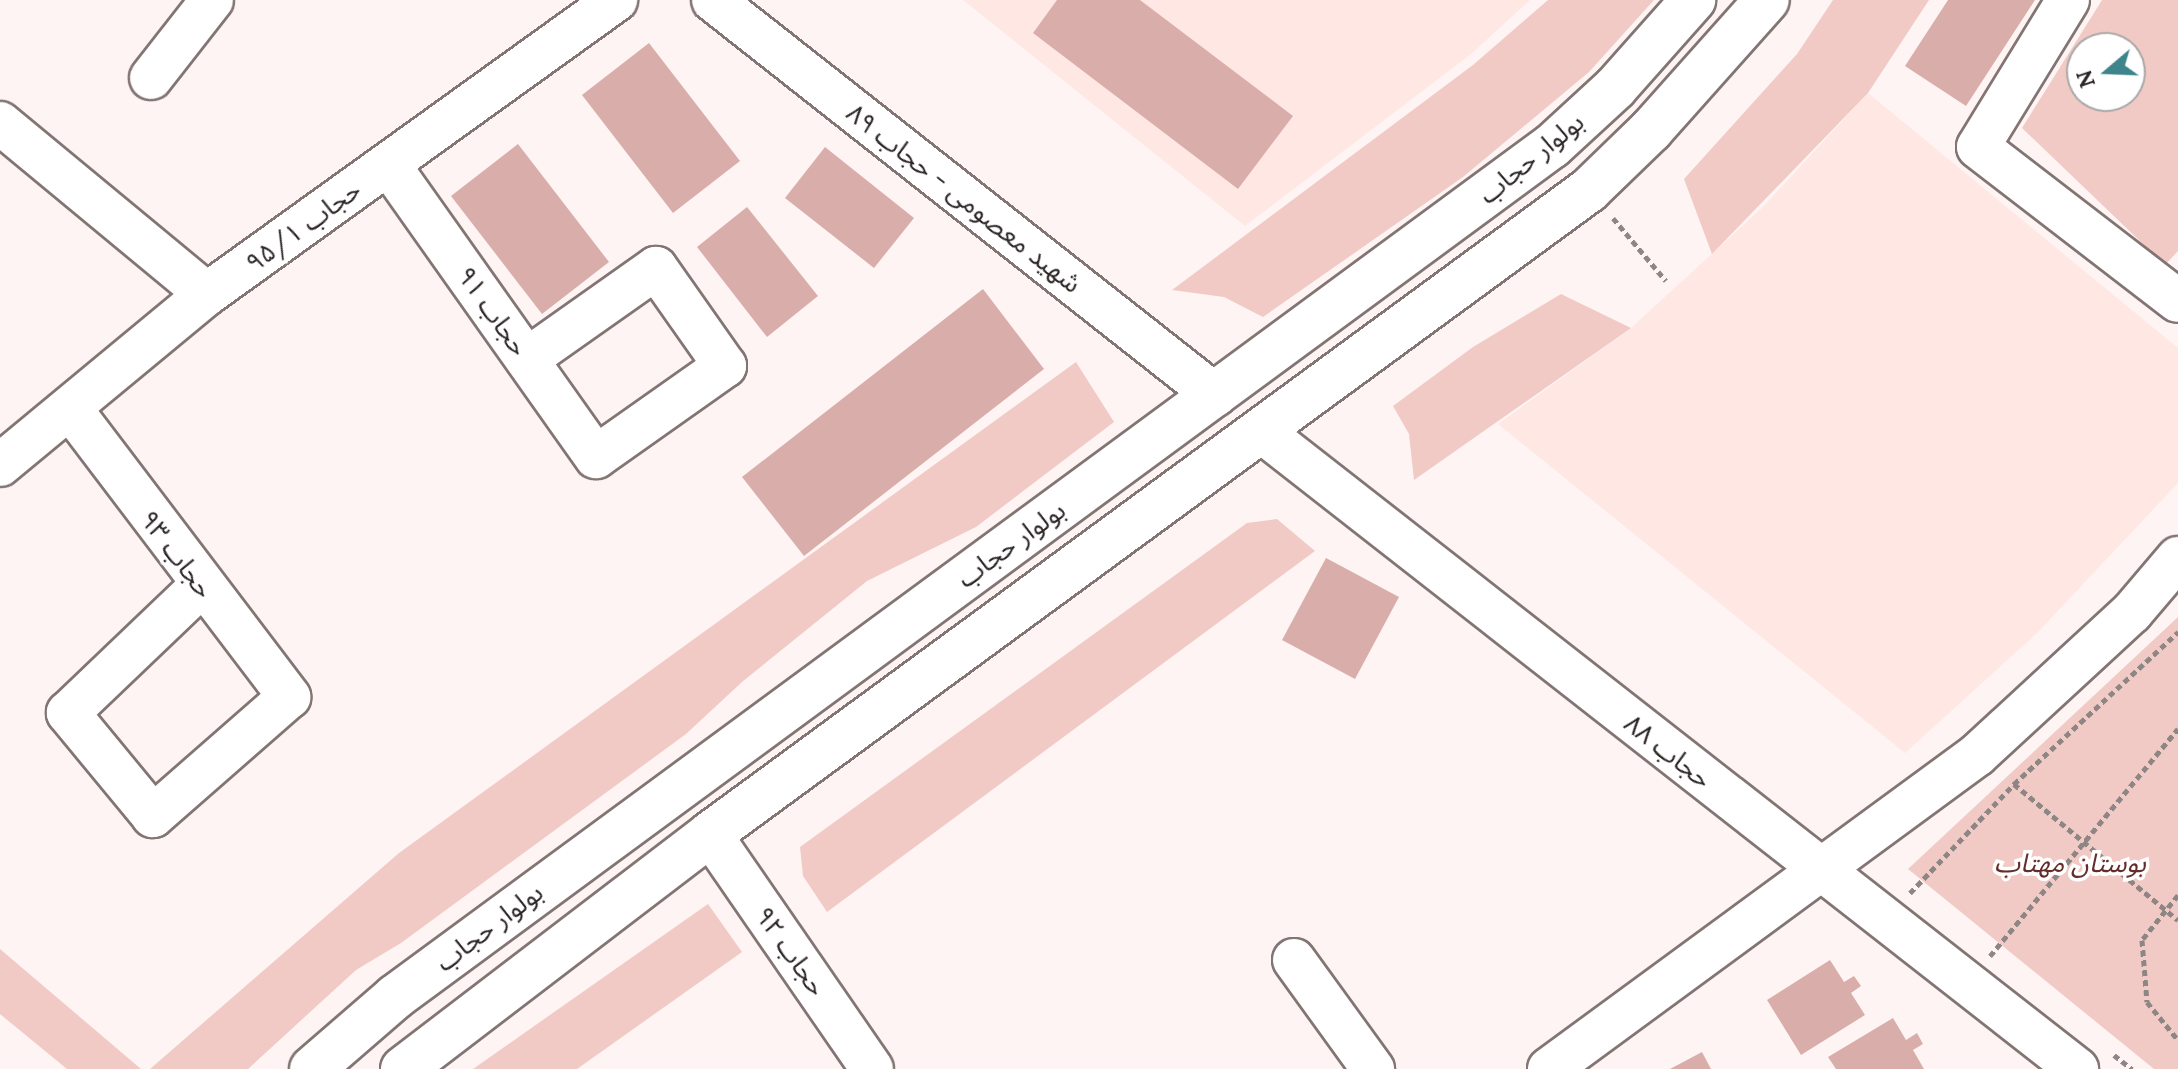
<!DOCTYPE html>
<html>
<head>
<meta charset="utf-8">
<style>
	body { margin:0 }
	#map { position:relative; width:2178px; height:1069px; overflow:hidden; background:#fef4f3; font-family:Lora,"Noto Sans Arabic",serif }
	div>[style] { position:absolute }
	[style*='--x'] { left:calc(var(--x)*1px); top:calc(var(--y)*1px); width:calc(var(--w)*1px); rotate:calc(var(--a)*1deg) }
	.built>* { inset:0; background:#ffe7e4 }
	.green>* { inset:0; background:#f1cac6 }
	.building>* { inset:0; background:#d9aeaa }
	.path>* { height:5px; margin-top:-2.5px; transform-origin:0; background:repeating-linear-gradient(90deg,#8e8685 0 6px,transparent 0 10px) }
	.roads { filter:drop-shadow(2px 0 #827573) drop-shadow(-2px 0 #827573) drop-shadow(0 2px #827573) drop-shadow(0 -2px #827573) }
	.minor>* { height:42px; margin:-21px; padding:0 21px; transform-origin:21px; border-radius:21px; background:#fff }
	.major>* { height:44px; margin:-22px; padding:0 22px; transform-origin:22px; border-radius:22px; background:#fff }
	span { translate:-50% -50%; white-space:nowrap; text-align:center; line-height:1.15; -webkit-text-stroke:7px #fff; paint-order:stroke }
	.street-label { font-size:26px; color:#2b2525 }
	.park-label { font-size:26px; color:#642d2a; font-style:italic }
	.north { position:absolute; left:2066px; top:32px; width:80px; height:80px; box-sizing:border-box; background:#fff; border:2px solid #aaa8a8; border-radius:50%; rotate:251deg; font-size:22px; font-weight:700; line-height:32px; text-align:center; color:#2b2525 }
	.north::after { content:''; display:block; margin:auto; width:28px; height:36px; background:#3d848b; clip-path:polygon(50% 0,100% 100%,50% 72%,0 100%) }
</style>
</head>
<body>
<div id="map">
	<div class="built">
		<div style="clip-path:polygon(963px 0,1530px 0,1471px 54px,1245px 226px)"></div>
		<div style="clip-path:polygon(1868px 93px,2178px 348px,2178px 483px,2038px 632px,1905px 753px,1498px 424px,1631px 328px,1764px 206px)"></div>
	</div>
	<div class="green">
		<div style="clip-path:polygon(1548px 0,1654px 0,1589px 72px,1463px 177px,1263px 317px,1224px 297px,1172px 290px,1473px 65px)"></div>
		<div style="clip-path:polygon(1833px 0,1929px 0,1868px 93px,1712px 254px,1684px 179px,1797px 54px)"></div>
		<div style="clip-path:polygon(evenodd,2102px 0,2178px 0,2178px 251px,2165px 265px,2022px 128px,2102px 0,2082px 48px,2130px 48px,2130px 96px,2082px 96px,2082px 48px)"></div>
		<div style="clip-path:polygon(1561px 294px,1631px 328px,1414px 480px,1409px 434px,1393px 406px,1473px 347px)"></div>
		<div style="clip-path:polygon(1076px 362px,1114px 422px,976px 527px,867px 581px,742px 682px,686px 734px,401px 943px,356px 970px,248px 1069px,150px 1069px,399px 853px)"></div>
		<div style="clip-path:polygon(1277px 519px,1315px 551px,827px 912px,803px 876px,800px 847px,1247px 523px)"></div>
		<div style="clip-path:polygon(2178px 617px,2178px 1069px,2154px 1069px,1908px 869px)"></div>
		<div style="clip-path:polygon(708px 904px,742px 952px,577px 1069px,473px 1069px)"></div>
		<div style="clip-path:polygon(0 949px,141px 1069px,67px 1069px,0 1014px)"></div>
	</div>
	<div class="building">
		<div style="clip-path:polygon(1057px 0,1140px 0,1293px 116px,1238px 189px,1033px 33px)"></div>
		<div style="clip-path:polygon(1948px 0,2035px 0,1966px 106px,1905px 66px)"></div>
		<div style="clip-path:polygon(649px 43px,740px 161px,673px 213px,582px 95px)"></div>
		<div style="clip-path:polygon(518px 144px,609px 262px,542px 314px,451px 196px)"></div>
		<div style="clip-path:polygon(825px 147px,914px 218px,874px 268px,785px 198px)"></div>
		<div style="clip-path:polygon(747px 207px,818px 296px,767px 337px,697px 247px)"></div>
		<div style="clip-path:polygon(983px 289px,1044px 369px,804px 556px,742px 477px)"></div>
		<div style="clip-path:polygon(1326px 558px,1399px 597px,1355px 679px,1282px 640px)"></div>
		<div style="clip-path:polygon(1830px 960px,1844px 982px,1854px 976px,1861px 986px,1851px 993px,1865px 1015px,1801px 1055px,1767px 1000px)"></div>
		<div style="clip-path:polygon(1893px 1018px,1906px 1040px,1917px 1033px,1923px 1044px,1913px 1050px,1924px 1069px,1836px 1069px,1828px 1057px)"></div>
		<div style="clip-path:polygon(1702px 1052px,1711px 1069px,1670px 1069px)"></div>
	</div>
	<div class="path">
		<div style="--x:1613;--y:218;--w:82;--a:49.9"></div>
		<div style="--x:2014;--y:784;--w:213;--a:39.7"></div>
		<div style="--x:1910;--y:893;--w:151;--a:-46.3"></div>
		<div style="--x:2014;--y:784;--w:224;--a:-42.8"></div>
		<div style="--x:2178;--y:895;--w:58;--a:128.7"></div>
		<div style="--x:2142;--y:940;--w:62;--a:85.4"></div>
		<div style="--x:2147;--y:1002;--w:49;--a:50.8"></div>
		<div style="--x:1990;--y:956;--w:295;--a:-50.4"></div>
		<div style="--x:2114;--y:1055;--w:23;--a:38"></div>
	</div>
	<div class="roads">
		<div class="minor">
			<div style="--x:713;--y:0;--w:639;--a:38.2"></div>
			<div style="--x:2068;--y:0;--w:172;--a:121.5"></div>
			<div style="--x:1978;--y:147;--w:252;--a:37.6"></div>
			<div style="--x:151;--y:78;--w:99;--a:-52"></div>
			<div style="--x:0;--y:123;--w:268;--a:39.6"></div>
			<div style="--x:389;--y:165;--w:358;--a:54.7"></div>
			<div style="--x:596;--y:457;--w:158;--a:-35.2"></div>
			<div style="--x:725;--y:366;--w:120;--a:-125.1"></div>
			<div style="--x:656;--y:268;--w:158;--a:144.8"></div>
			<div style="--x:70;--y:408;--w:363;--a:52.8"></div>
			<div style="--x:289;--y:697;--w:181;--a:138.8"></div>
			<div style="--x:153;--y:816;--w:134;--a:-129.5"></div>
			<div style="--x:68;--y:713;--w:182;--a:-43.7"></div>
			<div style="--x:1261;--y:431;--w:1036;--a:38.02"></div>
			<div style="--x:0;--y:465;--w:268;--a:-39.6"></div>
			<div style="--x:207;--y:294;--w:504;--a:-35.71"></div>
			<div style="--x:710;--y:834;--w:285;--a:55.4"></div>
			<div style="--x:1294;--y:960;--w:135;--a:54.1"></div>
			<div style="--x:1549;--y:1069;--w:531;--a:-36.27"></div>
			<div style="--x:1977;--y:755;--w:211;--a:-42.7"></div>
			<div style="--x:2132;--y:612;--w:71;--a:-49.6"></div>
		</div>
		<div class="major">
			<div style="--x:312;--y:1069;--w:110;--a:-40.9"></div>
			<div style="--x:395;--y:997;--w:1436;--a:-36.34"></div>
			<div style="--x:1552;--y:146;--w:86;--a:-42.6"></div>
			<div style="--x:1615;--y:88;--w:118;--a:-48.4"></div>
			<div style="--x:403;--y:1069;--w:387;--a:-37.4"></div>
			<div style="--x:710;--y:834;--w:1090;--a:-36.23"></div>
			<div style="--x:1589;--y:190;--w:86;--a:-44.1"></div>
			<div style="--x:1651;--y:130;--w:174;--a:-48.3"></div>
		</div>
	</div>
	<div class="street-label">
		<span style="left:1531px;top:158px;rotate:-39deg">بولوار حجاب</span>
		<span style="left:964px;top:198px;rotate:38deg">شهید معصومی - حجاب ۸۹</span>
		<span style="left:303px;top:226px;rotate:-36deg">حجاب ۹۵/۱</span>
		<span style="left:493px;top:311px;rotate:55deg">حجاب ۹۱</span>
		<span style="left:1011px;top:544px;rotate:-36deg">بولوار حجاب</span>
		<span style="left:177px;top:554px;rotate:53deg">حجاب ۹۳</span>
		<span style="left:1668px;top:751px;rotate:38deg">حجاب ۸۸</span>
		<span style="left:489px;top:927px;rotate:-37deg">بولوار حجاب</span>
		<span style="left:791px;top:951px;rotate:55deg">حجاب ۹۲</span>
	</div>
	<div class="park-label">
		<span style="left:2070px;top:863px">بوستان مهتاب</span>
	</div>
	<div class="north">N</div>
</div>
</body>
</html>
